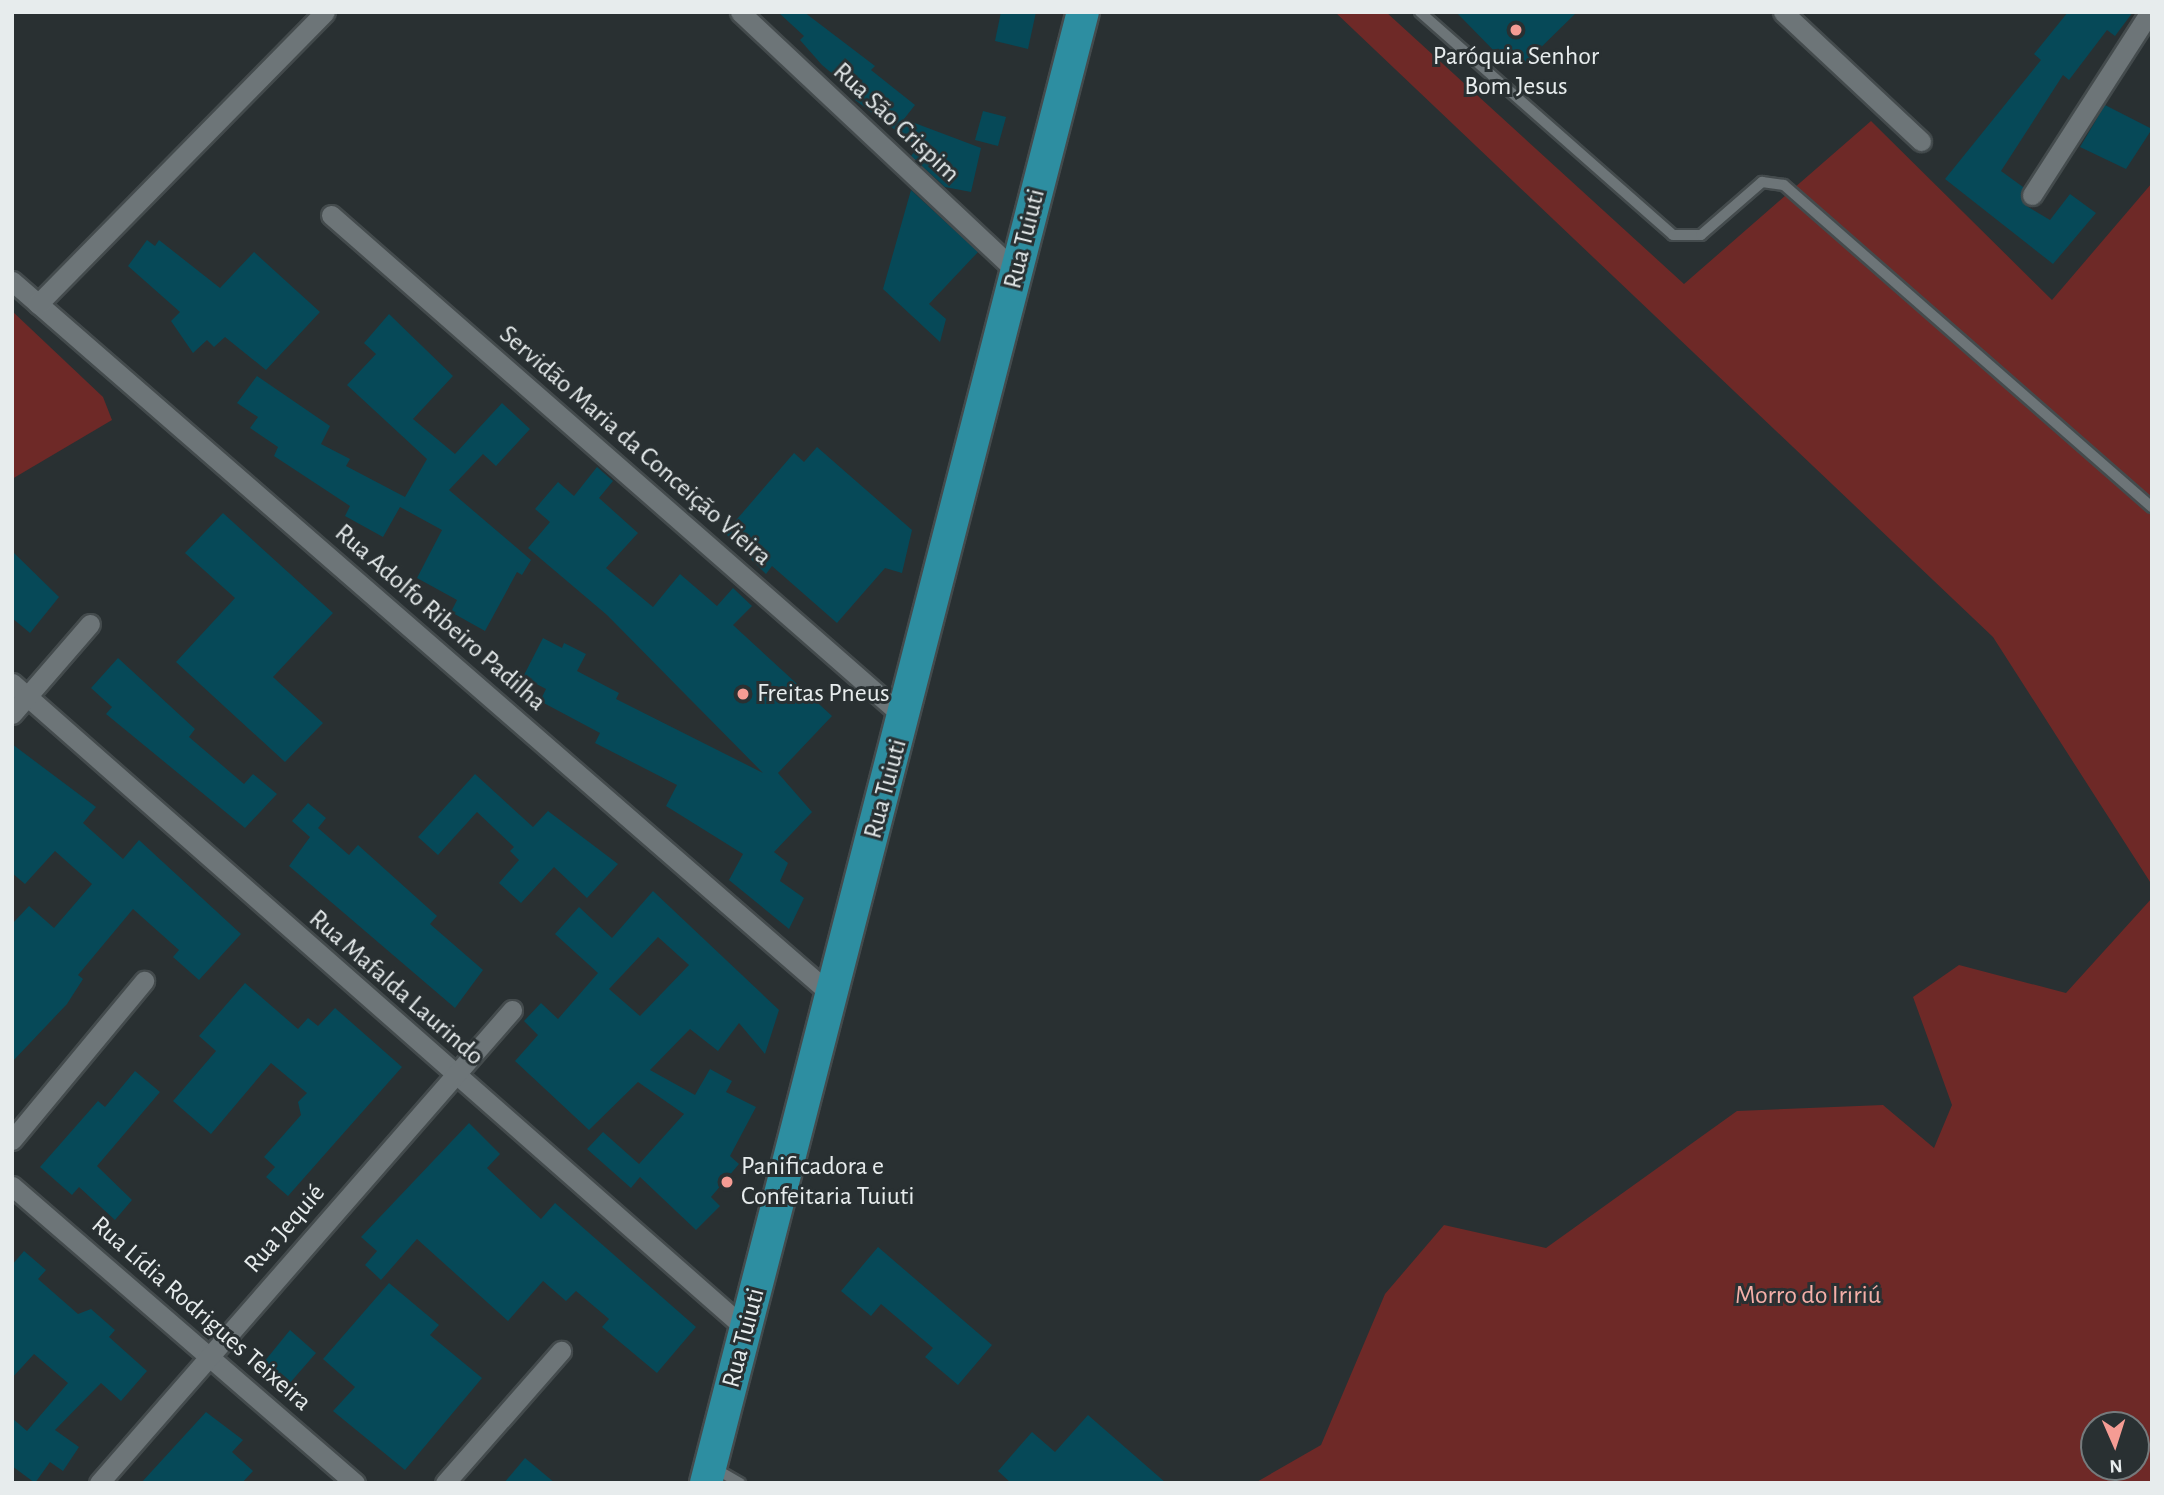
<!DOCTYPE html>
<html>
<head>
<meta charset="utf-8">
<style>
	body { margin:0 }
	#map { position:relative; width:2164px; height:1495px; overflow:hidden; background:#293032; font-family:"Alegreya Sans",sans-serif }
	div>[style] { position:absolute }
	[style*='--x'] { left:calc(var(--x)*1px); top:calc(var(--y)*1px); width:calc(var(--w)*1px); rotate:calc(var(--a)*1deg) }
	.green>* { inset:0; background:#6e2927 }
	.building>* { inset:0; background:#064958 }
	.roads { filter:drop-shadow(2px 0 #444b4d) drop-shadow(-2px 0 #444b4d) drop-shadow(0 2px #444b4d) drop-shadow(0 -2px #444b4d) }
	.service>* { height:10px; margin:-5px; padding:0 5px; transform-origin:5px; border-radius:5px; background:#6d7578 }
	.minor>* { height:19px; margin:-9.5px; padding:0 9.5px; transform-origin:9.5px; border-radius:9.5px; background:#6d7578 }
	.primary>* { height:32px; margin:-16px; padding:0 16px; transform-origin:16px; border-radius:16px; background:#2d8ea1 }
	.dots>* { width:19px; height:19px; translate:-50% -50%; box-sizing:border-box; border:4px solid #293032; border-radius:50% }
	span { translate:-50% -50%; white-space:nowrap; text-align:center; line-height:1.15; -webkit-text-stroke:6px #293032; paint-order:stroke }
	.poi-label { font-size:26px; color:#e7eced }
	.left { translate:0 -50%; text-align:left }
	.street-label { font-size:26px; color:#e7eced }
	.park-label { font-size:26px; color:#f5afa8 }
	.frame { position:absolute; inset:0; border:14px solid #e7eced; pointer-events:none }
	.north { position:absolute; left:2080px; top:1411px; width:70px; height:70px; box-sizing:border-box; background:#293032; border:2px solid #757b7d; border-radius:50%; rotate:177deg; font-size:19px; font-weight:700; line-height:28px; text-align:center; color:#e7eced }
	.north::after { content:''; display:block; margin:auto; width:24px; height:32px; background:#f59c94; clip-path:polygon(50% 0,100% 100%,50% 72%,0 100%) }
</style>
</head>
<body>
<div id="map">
	<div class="green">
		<div style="clip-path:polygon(1335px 12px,1386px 12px,1684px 284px,1871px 121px,2052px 300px,2152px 183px,2152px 885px,1993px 637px)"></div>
		<div style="clip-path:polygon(12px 311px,103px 397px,112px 420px,12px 479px)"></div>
		<div style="clip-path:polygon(evenodd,2152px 898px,2152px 1483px,1255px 1483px,1321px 1445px,1385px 1294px,1444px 1225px,1546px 1248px,1737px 1111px,1883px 1105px,1934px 1148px,1952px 1105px,1913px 997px,1959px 965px,2066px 993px,2152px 898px,2094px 1425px,2136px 1425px,2136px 1467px,2094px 1467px,2094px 1425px)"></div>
	</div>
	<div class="building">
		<div style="clip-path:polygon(778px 12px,804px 12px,875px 66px,871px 70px,915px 105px,904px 119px,981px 148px,971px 192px,945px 187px,911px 156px,918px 147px,855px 100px,859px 96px,822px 65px,800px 40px,804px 36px)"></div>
		<div style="clip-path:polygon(1001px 12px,1036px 12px,1028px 49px,995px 41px)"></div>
		<div style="clip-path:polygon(1456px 12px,1577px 12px,1525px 63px,1511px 48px,1501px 58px)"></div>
		<div style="clip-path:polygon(2068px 12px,2133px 12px,2115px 36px,2107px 30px,2069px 80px,2063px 75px,2001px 171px,2023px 187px,2025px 205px,2050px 220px,2070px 194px,2096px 213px,2053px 264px,1945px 179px,2041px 60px,2034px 54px)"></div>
		<div style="clip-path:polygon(2105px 105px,2152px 129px,2126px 169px,2080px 147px)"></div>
		<div style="clip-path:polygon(983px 111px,1006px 117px,998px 146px,975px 140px)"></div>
		<div style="clip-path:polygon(911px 190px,978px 252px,929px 304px,946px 319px,940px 342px,883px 289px)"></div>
		<div style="clip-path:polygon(147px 240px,155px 246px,159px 240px,220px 288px,254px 252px,320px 312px,266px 370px,225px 337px,214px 347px,207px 340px,193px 353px,171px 321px,180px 312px,128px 266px)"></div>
		<div style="clip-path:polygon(389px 314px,453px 376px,413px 419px,455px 454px,502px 403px,530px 429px,496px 466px,483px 454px,449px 490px,531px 560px,522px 575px,517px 572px,485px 631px,451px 612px,457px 600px,417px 578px,442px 530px,400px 507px,383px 537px,345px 516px,350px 506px,274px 456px,278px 447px,250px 428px,258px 417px,237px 403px,257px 376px,330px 426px,321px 444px,350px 459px,346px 466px,405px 497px,427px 459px,347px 385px,376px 354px,364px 343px)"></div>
		<div style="clip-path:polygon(817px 447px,912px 530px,902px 573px,885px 568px,837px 623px,772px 566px,766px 574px,725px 533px,794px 453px,804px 462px)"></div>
		<div style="clip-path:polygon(597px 467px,613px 481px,599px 498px,638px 533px,606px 568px,653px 607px,680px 574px,717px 606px,733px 588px,752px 606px,733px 625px,832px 716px,778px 773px,812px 812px,774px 852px,788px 863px,780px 881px,804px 898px,789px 929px,729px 880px,743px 854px,666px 806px,677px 785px,595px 743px,600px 733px,540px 701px,546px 689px,523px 677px,543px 638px,562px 648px,564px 643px,586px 654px,577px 671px,619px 693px,616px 699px,763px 773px,607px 615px,528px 548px,550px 522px,535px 509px,558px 482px,574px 496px)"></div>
		<div style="clip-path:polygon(223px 513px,333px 613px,273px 677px,323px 723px,285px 762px,176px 662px,235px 598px,185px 553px)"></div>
		<div style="clip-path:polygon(12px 551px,59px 597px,30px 633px,12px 618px)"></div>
		<div style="clip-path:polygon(118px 658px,195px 729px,189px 737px,244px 784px,253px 774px,277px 794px,245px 828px,106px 714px,112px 707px,91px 688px)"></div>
		<div style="clip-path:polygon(12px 744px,96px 807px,83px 823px,123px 859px,139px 840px,241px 934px,199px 980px,173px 957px,179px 950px,133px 909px,78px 975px,83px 979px,67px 1004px,12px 1062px,12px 924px,29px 906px,54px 928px,92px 884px,55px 851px,25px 884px,12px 873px)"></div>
		<div style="clip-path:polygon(475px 774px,533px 827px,548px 811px,618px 864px,587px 898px,554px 867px,521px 903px,499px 883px,519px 860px,510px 851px,514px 847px,477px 812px,438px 855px,418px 837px)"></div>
		<div style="clip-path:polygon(308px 803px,326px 818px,318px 828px,349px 855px,358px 845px,437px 916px,430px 924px,483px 970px,455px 1008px,289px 866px,310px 837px,292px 821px)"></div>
		<div style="clip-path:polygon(evenodd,653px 891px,779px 1010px,765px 1054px,739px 1023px,718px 1051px,690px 1029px,650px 1070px,695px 1095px,710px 1069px,732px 1081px,726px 1092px,756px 1107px,730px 1156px,739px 1164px,711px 1197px,720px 1206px,696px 1230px,640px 1177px,631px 1188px,587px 1149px,603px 1132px,639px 1164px,684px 1114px,638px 1082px,589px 1130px,515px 1061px,538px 1035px,524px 1021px,541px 1003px,558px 1019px,598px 973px,555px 934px,579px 907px,612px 938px,653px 891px,658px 937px,689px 965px,640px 1016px,609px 989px,658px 937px)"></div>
		<div style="clip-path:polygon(245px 983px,298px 1029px,308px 1018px,318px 1026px,335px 1008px,402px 1067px,288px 1196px,266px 1177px,275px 1167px,264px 1157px,301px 1115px,298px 1102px,307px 1093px,271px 1063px,211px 1134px,173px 1101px,216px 1051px,199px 1036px)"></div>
		<div style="clip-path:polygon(135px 1071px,160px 1092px,97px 1166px,132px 1200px,115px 1220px,79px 1187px,72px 1195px,40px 1167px,98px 1101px,105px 1107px)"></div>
		<div style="clip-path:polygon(469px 1123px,500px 1154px,487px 1168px,541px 1219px,555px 1203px,696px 1327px,657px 1373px,602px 1327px,609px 1319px,576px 1291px,566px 1301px,543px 1281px,508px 1321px,417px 1239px,381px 1280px,365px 1265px,377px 1251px,361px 1237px)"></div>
		<div style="clip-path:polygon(878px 1247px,992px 1345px,958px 1385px,925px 1357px,933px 1348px,881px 1304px,871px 1316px,841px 1291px)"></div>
		<div style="clip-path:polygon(24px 1251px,46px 1270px,38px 1279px,78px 1314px,91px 1309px,115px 1330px,109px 1337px,147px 1371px,121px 1401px,101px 1383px,55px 1430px,79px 1447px,63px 1471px,50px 1462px,35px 1483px,12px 1466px,12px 1418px,27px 1431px,68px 1383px,34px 1354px,12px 1378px,12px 1265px)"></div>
		<div style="clip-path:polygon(389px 1283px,439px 1325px,430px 1335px,482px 1378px,405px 1470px,333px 1411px,355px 1387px,323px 1359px)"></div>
		<div style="clip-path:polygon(290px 1330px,316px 1353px,289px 1384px,264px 1362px)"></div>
		<div style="clip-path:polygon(206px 1412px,243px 1440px,232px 1452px,253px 1471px,242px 1483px,141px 1483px)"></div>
		<div style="clip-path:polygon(1088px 1415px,1166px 1483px,1011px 1483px,998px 1471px,1032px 1432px,1055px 1452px)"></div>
		<div style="clip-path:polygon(525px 1458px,555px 1483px,504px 1483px)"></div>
	</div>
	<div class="roads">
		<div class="service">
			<div style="--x:1420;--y:12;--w:337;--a:41.4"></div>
			<div style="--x:1673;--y:235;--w:28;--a:0"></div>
			<div style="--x:1701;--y:235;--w:81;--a:-41"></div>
			<div style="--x:1762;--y:182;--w:22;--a:8"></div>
			<div style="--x:1784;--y:185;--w:489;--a:41.2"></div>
			<div style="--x:714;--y:1468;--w:30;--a:30"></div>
		</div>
		<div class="minor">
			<div style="--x:740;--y:12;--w:380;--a:43.2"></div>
			<div style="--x:1783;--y:12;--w:189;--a:43.1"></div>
			<div style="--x:2032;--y:195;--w:218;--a:-57.2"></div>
			<div style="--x:331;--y:215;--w:763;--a:41.23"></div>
			<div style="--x:12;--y:281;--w:1087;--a:41.05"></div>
			<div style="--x:38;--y:304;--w:409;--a:-45.5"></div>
			<div style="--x:12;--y:683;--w:979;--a:41.36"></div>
			<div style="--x:12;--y:714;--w:119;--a:-49.1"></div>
			<div style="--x:12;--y:1140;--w:207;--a:-50.3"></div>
			<div style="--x:12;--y:1186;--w:454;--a:40.9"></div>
			<div style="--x:99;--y:1483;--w:628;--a:-48.87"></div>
			<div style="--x:445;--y:1483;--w:176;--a:-48.7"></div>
		</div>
		<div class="primary">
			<div style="--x:706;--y:1483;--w:1519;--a:-75.63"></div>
		</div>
	</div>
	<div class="dots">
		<div style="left:1516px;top:30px;background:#f59c94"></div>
		<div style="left:743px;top:694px;background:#f59c94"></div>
		<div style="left:727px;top:1182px;background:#f59c94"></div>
	</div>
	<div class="poi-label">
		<span style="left:1516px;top:72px">Paróquia Senhor<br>Bom Jesus</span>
		<span class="left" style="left:757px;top:694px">Freitas Pneus</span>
		<span class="left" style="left:741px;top:1182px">Panificadora e<br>Confeitaria Tuiuti</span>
	</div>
	<div class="street-label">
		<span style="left:896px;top:123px;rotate:43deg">Rua São Crispim</span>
		<span style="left:1025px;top:239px;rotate:-76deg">Rua Tuiuti</span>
		<span style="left:635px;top:446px;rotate:41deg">Servidão Maria da Conceição Vieira</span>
		<span style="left:440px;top:618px;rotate:41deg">Rua Adolfo Ribeiro Padilha</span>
		<span style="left:886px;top:789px;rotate:-75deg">Rua Tuiuti</span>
		<span style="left:396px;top:988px;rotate:41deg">Rua Mafalda Laurindo</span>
		<span style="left:285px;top:1229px;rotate:-49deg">Rua Jequié</span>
		<span style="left:201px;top:1314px;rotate:41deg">Rua Lídia Rodrigues Teixeira</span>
		<span style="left:744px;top:1338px;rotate:-75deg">Rua Tuiuti</span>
	</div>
	<div class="park-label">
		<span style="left:1808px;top:1296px">Morro do Iririú</span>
	</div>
	<div class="frame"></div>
	<div class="north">N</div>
</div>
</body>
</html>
